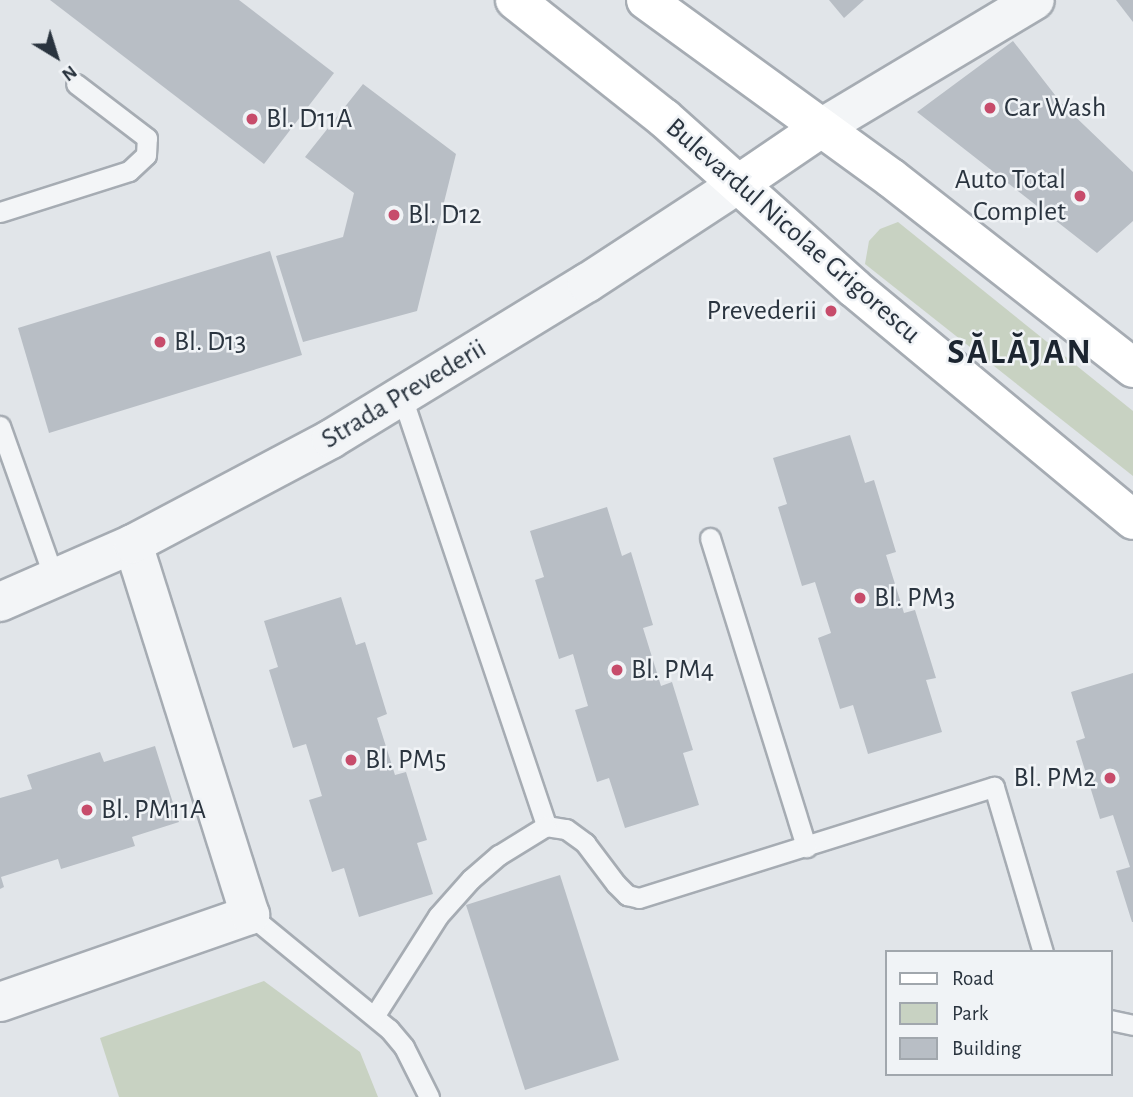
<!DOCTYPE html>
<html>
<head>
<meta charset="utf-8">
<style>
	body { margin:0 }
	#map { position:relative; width:1133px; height:1097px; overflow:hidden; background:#e1e5e9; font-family:"Alegreya Sans",sans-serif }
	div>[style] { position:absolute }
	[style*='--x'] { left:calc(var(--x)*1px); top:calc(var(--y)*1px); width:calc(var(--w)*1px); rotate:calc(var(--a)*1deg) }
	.green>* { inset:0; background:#c8d2c2 }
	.building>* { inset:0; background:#b8bec5 }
	.roads { filter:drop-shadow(2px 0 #a6acb3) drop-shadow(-2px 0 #a6acb3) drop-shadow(0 2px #a6acb3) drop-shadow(0 -2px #a6acb3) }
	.service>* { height:19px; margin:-9.5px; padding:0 9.5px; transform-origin:9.5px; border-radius:9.5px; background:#f3f5f7 }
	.minor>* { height:38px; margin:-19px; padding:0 19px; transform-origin:19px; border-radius:19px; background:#f3f5f7 }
	.tertiary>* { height:38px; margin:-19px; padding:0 19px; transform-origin:19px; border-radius:19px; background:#f3f5f7 }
	.secondary>* { height:38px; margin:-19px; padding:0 19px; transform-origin:19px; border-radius:19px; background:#fff }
	.dots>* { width:19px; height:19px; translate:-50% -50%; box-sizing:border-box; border:4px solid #f0f3f6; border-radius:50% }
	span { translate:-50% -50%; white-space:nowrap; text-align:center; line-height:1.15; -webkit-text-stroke:5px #f0f3f6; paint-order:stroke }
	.poi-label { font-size:28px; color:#2a343f }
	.left { translate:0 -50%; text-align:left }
	.right { translate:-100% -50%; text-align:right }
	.street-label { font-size:28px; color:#2a343f }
	.district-label { font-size:35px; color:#1c2530; font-weight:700; letter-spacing:2px }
	.legend { position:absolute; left:885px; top:950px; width:228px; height:126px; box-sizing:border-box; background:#f0f3f6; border:2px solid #a1a7ad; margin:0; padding:9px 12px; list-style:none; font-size:21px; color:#2a343f }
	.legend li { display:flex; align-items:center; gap:14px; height:35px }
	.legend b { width:35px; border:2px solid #a1a7ad }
	.north { position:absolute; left:21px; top:21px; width:70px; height:70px; -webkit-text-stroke:5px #f0f3f6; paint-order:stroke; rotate:142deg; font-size:19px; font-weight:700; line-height:28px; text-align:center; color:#2a343f }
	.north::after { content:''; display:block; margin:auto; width:24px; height:32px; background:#2a343f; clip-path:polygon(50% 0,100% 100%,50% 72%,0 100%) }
</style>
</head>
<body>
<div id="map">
	<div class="green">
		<div style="clip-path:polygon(898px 222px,1133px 411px,1133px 476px,865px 264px,869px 241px,880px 229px)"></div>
		<div style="clip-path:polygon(264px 981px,360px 1052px,378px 1097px,119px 1097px,100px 1038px)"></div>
	</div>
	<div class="building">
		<div style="clip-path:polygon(50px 0,239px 0,334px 73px,264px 164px)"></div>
		<div style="clip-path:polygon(829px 0,864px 0,844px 18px)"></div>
		<div style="clip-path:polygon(1116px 0,1133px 0,1133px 22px)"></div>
		<div style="clip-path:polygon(1013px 41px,1062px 104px,1133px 172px,1133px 221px,1097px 253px,917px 112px)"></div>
		<div style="clip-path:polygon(363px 84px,456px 154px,417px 311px,303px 342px,276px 256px,343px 237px,354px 193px,305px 157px)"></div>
		<div style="clip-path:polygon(270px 251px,302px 355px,49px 433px,18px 328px)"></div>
		<div style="clip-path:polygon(850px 435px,865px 483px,874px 480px,896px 552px,886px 555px,904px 613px,915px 610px,936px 678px,926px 680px,942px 732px,868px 754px,853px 705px,840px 709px,818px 638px,831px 633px,815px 582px,802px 586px,778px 507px,787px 504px,773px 458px)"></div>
		<div style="clip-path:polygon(607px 507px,622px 556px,631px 552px,653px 625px,643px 628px,661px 686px,672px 682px,693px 750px,683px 753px,699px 805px,625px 828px,609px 778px,597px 782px,575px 710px,588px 706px,573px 654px,559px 659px,535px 580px,544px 577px,530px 531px)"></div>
		<div style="clip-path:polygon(341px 597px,356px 645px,365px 642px,387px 714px,377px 718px,395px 775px,406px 772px,427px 840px,417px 843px,433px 894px,359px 917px,344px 868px,332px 872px,309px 800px,322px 796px,306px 744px,293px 748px,269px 670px,278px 667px,264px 621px)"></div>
		<div style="clip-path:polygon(1133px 673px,1133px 922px,1132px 922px,1116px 871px,1130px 867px,1113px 815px,1100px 819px,1076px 741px,1085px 738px,1071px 692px)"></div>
		<div style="clip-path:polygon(155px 746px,179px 822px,132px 837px,135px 846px,61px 869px,58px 859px,1px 877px,4px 887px,0 889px,0 798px,32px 789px,27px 775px,100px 752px,104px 762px)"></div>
		<div style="clip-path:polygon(560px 875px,619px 1060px,525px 1090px,466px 905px)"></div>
	</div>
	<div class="roads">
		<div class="service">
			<div style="--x:0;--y:212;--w:135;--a:-17.6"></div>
			<div style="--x:129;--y:171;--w:23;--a:-43"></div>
			<div style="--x:146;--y:155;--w:17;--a:-87"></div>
			<div style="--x:147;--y:138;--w:89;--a:-142.7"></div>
			<div style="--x:402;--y:397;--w:453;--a:71.4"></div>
			<div style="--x:546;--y:826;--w:20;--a:9"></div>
			<div style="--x:566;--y:829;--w:24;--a:36"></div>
			<div style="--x:585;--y:843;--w:51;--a:52.9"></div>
			<div style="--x:616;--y:884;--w:16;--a:45"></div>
			<div style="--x:627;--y:895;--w:12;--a:14"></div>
			<div style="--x:639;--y:898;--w:372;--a:-17.4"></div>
			<div style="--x:994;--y:787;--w:172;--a:73.5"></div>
			<div style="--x:0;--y:426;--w:161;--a:70.4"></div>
			<div style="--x:710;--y:538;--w:324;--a:72.7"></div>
			<div style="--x:250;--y:915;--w:180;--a:39.4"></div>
			<div style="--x:389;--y:1029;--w:23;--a:50"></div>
			<div style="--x:404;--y:1047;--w:56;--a:63.4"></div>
			<div style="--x:375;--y:1015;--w:117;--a:-57.5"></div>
			<div style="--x:438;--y:916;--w:50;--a:-48.3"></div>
			<div style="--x:471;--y:879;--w:37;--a:-41"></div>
			<div style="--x:499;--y:855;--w:55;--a:-31.7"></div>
			<div style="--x:1110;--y:1020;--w:24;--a:12"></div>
		</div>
		<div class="minor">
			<div style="--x:821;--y:128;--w:249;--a:-30.9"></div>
			<div style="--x:0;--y:1002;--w:265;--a:-19.2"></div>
			<div style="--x:250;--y:915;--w:389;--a:-107.5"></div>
		</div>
		<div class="tertiary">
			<div style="--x:0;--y:602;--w:145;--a:-23.6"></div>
			<div style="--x:133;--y:544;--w:224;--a:-27.9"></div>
			<div style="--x:331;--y:439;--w:300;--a:-31.4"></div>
			<div style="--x:587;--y:283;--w:183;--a:-33.2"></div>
		</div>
		<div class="secondary">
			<div style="--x:515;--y:0;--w:190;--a:38.4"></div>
			<div style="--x:664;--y:118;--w:255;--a:41.8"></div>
			<div style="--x:854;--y:288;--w:363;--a:39.7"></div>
			<div style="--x:646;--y:0;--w:303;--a:36"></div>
			<div style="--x:891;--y:178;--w:308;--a:38.1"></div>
			<div style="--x:740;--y:183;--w:98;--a:-34.2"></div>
		</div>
	</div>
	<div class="dots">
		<div style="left:990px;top:108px;background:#c74c6b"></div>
		<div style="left:252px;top:119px;background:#c74c6b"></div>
		<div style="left:1080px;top:196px;background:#c74c6b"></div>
		<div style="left:394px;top:215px;background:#c74c6b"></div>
		<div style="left:831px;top:311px;background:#c74c6b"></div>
		<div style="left:160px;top:342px;background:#c74c6b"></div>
		<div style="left:860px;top:598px;background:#c74c6b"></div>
		<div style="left:617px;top:670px;background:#c74c6b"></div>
		<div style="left:351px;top:760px;background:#c74c6b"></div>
		<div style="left:1110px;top:778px;background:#c74c6b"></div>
		<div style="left:87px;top:810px;background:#c74c6b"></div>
	</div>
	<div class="poi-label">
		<span class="left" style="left:1004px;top:108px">Car Wash</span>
		<span class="left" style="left:266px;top:119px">Bl. D11A</span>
		<span class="right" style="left:1066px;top:196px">Auto Total<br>Complet</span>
		<span class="left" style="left:408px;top:215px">Bl. D12</span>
		<span class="right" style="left:817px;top:311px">Prevederii</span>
		<span class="left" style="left:174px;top:342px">Bl. D13</span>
		<span class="left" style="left:874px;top:598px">Bl. PM3</span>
		<span class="left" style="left:631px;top:670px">Bl. PM4</span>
		<span class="left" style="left:365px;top:760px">Bl. PM5</span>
		<span class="right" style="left:1096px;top:778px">Bl. PM2</span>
		<span class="left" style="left:101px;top:810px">Bl. PM11A</span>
	</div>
	<div class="street-label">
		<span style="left:793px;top:231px;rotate:41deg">Bulevardul Nicolae Grigorescu</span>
		<span style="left:404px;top:394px;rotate:-31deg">Strada Prevederii</span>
	</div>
	<div class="district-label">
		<span style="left:1020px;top:353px">SĂLĂJAN</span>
	</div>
	<ul class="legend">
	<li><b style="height:9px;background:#fff"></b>Road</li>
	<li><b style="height:19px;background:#c8d2c2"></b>Park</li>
	<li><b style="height:19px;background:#b8bec5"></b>Building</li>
	</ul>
	<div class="north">N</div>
</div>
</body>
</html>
